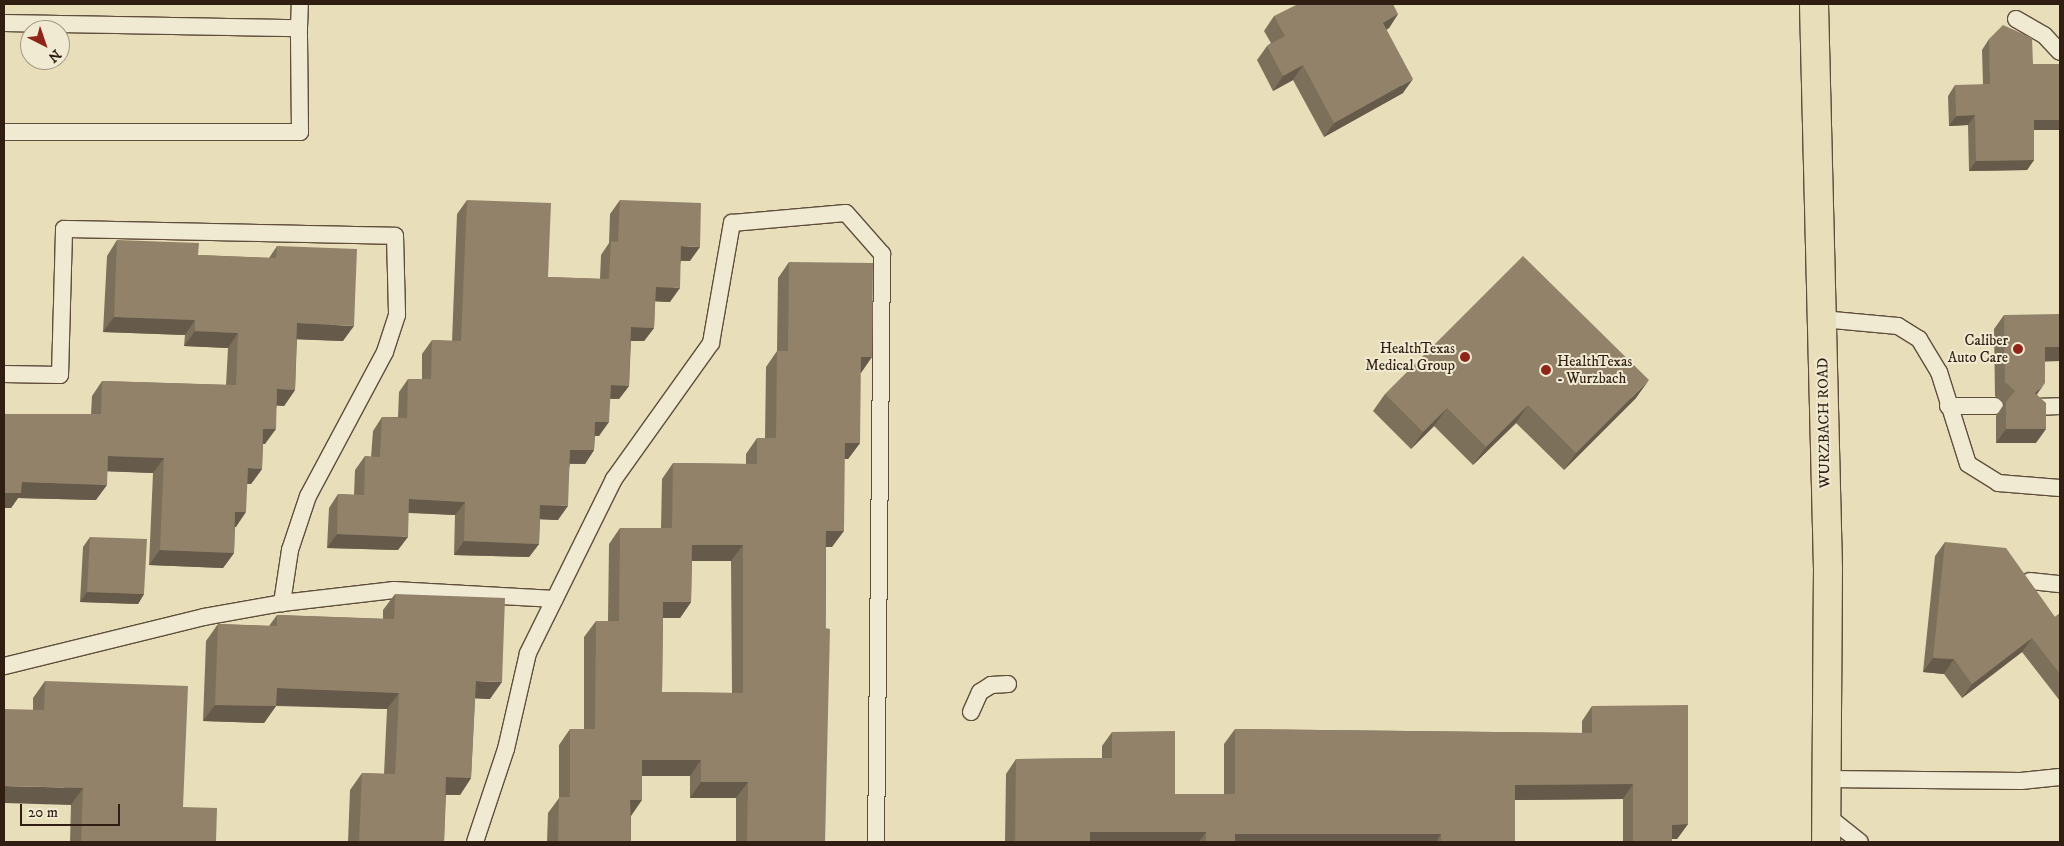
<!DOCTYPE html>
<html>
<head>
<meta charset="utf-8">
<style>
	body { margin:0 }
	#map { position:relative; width:2064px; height:846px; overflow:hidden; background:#e9deba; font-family:"IM FELL DW Pica",serif }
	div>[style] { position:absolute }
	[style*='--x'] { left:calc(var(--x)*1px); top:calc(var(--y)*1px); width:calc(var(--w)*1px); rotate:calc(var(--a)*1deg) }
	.roads { filter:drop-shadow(1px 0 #5f4e3c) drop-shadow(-1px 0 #5f4e3c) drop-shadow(0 1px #5f4e3c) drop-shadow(0 -1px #5f4e3c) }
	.service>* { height:16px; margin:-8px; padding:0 8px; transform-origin:8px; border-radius:8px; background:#f1ead2 }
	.primary>* { height:28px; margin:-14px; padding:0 14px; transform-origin:14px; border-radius:14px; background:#e9deba }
	.wall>* { inset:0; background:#7d705a }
	.shaded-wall>* { inset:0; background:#665b4a }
	.building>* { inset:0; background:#918269 }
	.dots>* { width:14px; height:14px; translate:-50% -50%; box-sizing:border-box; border:2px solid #f1ead2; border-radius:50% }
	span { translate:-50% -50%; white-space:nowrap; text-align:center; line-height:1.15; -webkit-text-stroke:4px #f1ead2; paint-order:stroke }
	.poi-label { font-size:15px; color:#311e12 }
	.right { translate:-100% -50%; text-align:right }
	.left { translate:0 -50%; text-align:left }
	.street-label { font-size:15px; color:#311e12 }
	.frame { position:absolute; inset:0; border:5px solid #311e12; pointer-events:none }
	.north { position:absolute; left:20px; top:20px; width:50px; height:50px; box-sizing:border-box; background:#f1ead2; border:1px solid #a49885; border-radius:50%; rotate:139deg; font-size:14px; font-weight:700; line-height:20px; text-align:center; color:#311e12 }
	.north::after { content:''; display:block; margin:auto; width:18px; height:22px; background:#8f2418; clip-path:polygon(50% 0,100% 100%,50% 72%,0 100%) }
	.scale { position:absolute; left:20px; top:804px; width:100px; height:22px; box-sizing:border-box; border:2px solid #311e12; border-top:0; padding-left:6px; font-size:15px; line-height:18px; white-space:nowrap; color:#311e12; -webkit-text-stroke:4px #f1ead2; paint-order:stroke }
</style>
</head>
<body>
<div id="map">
	<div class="roads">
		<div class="service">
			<div style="--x:2016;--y:19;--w:32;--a:30"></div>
			<div style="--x:2044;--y:35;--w:23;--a:47"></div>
			<div style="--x:4;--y:23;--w:295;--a:1"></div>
			<div style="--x:299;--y:28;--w:24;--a:-88"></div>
			<div style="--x:4;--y:132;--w:296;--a:0"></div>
			<div style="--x:300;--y:132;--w:104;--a:-90.6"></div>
			<div style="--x:1822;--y:319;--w:76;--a:5.3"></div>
			<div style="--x:1898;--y:326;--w:25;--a:32"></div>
			<div style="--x:1919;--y:339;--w:39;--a:59"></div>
			<div style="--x:1939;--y:372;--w:96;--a:72.5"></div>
			<div style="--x:1968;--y:464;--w:36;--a:32"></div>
			<div style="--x:1998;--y:483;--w:62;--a:4.6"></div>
			<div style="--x:4;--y:374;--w:56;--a:1"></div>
			<div style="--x:60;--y:375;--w:146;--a:-88.4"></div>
			<div style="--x:64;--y:229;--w:331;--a:1.2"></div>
			<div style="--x:395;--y:236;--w:79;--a:88.5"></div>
			<div style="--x:397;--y:315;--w:39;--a:108"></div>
			<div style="--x:385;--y:352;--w:163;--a:118.1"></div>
			<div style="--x:308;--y:496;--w:57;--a:108.4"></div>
			<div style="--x:290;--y:550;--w:54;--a:98.6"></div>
			<div style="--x:282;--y:603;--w:79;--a:169.8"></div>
			<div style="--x:204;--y:617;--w:206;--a:166.2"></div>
			<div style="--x:1948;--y:406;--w:47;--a:0"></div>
			<div style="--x:2035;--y:407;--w:25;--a:-2"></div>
			<div style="--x:2030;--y:581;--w:30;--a:6"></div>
			<div style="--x:282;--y:603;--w:113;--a:-6.6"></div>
			<div style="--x:394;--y:590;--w:161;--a:3.2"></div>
			<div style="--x:971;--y:712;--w:22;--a:-66"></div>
			<div style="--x:980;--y:692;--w:13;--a:-32"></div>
			<div style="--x:991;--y:685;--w:17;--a:-3"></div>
			<div style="--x:1826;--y:779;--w:195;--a:0.6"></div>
			<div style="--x:2021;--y:781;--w:39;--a:-6"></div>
			<div style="--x:1826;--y:815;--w:43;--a:38.5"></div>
			<div style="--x:475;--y:842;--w:98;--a:-71.6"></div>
			<div style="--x:506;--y:749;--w:98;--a:-77.1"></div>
			<div style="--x:528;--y:653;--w:194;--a:-63.7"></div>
			<div style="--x:614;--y:479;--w:167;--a:-54.5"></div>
			<div style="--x:711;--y:343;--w:122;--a:-80.1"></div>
			<div style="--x:732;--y:223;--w:114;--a:-5"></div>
			<div style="--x:846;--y:213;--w:55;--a:48.7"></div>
			<div style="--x:882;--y:254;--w:588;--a:90.58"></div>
		</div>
		<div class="primary">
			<div style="--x:1814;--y:4;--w:565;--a:88.58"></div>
			<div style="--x:1828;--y:569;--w:273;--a:90.4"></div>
		</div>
	</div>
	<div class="wall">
		<div style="clip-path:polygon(1398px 14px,1389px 28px,1386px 30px,1403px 93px,1324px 137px,1293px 80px,1273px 91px,1257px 60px,1267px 46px,1271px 43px,1264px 31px,1274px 16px)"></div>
		<div style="clip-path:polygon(1989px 39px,2034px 130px,2034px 160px,2027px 170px,1969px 171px,1968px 125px,1949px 126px,1948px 96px,1955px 85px,1983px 85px,1982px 50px)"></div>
		<div style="clip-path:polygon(467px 200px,548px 277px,600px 279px,601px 255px,609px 243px,610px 214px,620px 200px,690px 261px,681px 261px,670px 302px,655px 301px,654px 328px,644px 341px,631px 341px,629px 386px,619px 399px,610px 399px,599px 436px,595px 436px,594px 450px,585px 464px,570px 464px,558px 520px,540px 519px,539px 544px,529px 557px,454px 555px,455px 515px,408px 513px,398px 550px,327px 548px,329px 508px,338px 494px,354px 495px,355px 470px,365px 456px,371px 457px,373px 431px,382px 417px,398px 417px,399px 392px,408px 379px,422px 379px,422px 354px,432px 340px,452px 341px,457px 214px)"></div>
		<div style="clip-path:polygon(117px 240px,198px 255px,269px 258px,277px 246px,343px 341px,297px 339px,295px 390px,284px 406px,277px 405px,265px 444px,263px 444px,262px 469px,251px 484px,247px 484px,236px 527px,235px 527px,234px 553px,223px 568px,149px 565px,153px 473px,107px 471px,96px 500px,18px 498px,11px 508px,4px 508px,4px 414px,91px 414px,92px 396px,102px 381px,226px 385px,228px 348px,184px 346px,185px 335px,103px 332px,107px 256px)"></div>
		<div style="clip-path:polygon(evenodd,789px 262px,861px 373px,860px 373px,860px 443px,848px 459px,844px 459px,832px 547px,826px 547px,825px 842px,736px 842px,736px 798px,690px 798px,690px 776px,642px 776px,631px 816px,631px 842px,547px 842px,548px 813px,559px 798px,559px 745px,570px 729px,584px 729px,584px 637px,596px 621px,608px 621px,609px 544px,620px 528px,661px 528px,662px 479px,673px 463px,746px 464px,746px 454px,757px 438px,765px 438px,766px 367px,777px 351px,778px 278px,789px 262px,692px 561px,731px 561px,732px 693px,662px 692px,663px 618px,680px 618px,691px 602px,692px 561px)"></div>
		<div style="clip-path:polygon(2004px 315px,2045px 361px,2037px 395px,2036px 443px,1996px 443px,1996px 416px,2004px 404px,1995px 396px,1994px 329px)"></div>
		<div style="clip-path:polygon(1385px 394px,1636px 398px,1564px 470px,1516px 423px,1473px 465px,1434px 426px,1411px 449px,1373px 411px)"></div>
		<div style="clip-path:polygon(90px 537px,144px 594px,138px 604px,80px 602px,83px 547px)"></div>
		<div style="clip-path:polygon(1945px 542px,2055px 617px,2060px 613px,2060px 701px,2022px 652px,1962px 698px,1944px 674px,1923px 672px,1935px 556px)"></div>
		<div style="clip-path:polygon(395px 594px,490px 699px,475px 698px,471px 778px,460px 795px,446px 795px,444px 842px,348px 842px,350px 790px,362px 773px,384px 774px,387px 709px,276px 706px,264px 723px,203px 721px,206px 641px,218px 624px,269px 626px,277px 615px,383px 619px,383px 610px)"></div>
		<div style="clip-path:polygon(45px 681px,183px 807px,216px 842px,227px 842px,70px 842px,71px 805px,33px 710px,33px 698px)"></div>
		<div style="clip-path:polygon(1592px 706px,1688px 824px,1677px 839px,1672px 839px,1672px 842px,1623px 842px,1623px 799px,1515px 800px,1515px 842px,1005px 842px,1006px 774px,1016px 759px,1102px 758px,1102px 746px,1112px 732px,1175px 794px,1224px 794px,1224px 744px,1235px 729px,1582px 733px,1582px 721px)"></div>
	</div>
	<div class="shaded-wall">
		<div style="clip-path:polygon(1398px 14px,1389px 28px,1373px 37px,1383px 23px)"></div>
		<div style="clip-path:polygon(1303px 65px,1293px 80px,1273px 91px,1283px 76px)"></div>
		<div style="clip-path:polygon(1413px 79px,1403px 93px,1324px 137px,1334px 123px)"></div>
		<div style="clip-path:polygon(1975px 115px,1968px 125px,1949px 126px,1956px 116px)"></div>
		<div style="clip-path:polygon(2034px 120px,2060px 120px,2060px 130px,2026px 130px)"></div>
		<div style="clip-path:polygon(2034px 160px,2027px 170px,1969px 171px,1976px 161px)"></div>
		<div style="clip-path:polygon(681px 246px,700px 247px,690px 261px,671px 260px)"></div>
		<div style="clip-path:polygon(656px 287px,680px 288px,670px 302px,646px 301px)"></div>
		<div style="clip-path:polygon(114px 317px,195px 320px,185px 335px,103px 332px)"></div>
		<div style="clip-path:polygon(297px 323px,354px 326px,343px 341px,287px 339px)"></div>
		<div style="clip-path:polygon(631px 327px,654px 328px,644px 341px,621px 341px)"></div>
		<div style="clip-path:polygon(195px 331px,238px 333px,228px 348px,184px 346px)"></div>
		<div style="clip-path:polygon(2045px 347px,2060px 347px,2060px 361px,2035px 362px)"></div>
		<div style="clip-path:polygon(861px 357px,872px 357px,861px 373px,849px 373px)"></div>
		<div style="clip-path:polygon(1649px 380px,1636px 398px,1564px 470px,1576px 453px)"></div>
		<div style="clip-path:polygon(2045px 383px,2035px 397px,2035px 393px)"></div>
		<div style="clip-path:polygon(611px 385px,629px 386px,619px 399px,601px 398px)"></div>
		<div style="clip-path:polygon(277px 389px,295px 390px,284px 406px,267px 405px)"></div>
		<div style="clip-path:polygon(1528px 405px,1516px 423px,1473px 465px,1486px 447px)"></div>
		<div style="clip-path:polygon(1447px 408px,1434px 426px,1411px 449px,1423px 432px)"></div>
		<div style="clip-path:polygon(595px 422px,609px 422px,599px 436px,585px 435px)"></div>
		<div style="clip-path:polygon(263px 429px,276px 429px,265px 444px,252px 444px)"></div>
		<div style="clip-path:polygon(2006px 429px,2046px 429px,2036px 443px,1996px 443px)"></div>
		<div style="clip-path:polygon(845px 443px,860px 443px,848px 459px,833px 459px)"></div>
		<div style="clip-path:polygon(570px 450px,594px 450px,585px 464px,561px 463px)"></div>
		<div style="clip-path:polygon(108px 456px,164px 458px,153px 473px,98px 471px)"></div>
		<div style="clip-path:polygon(248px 468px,262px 469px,251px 484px,237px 483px)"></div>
		<div style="clip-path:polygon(22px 482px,107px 485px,96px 500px,18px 498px,11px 508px,4px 508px,4px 493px)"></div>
		<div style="clip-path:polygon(409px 499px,465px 502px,455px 515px,399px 512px)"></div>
		<div style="clip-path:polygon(540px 505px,568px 506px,558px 520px,531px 519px)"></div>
		<div style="clip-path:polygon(235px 512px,246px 512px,236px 527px,225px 527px)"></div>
		<div style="clip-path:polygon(826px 531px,844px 531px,832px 547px,815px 547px)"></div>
		<div style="clip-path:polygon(337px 534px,408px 537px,398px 550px,327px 548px)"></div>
		<div style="clip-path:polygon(464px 541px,539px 544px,529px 557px,454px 555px)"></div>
		<div style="clip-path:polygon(692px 545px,743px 545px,731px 561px,681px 561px)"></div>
		<div style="clip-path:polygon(160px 550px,234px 553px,223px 568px,149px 565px)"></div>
		<div style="clip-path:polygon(87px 592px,144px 594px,138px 604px,80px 602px)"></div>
		<div style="clip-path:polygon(663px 602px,691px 602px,680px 618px,652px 618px)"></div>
		<div style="clip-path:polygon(2032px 638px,2022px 652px,1962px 698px,1972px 684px)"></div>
		<div style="clip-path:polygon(1933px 658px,1954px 659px,1944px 674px,1923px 672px)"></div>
		<div style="clip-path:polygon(476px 681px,502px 682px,490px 699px,464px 698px)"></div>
		<div style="clip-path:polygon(277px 688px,399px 693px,387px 709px,266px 705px)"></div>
		<div style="clip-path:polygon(215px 705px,276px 706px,264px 723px,203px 721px)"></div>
		<div style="clip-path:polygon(642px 760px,701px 760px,690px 776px,631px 776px)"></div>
		<div style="clip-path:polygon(446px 777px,471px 778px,460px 795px,435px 794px)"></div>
		<div style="clip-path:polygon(701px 782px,748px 782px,736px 798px,690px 798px)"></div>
		<div style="clip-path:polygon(1633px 784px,1623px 799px,1504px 800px,1515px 785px)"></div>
		<div style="clip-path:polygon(4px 786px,83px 788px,71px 805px,4px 803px)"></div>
		<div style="clip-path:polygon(630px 800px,642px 800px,631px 816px)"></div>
		<div style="clip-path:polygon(1688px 824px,1677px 839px,1662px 839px,1672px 825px)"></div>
		<div style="clip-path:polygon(1090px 832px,1206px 832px,1199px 842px,1083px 842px)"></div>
		<div style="clip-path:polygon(1235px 834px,1441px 834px,1436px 842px,1229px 842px)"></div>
	</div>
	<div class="building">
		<div style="clip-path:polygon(1298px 4px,1393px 4px,1398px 14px,1383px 23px,1413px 79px,1334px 123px,1303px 65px,1283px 76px,1267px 46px,1285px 36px,1274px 16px)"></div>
		<div style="clip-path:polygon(2003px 25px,2032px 38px,2033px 64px,2060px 64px,2060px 120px,2034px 120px,2034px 160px,1976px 161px,1975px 115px,1956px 116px,1955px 85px,1990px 84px,1989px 39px)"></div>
		<div style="clip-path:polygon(467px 200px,551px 203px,548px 277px,609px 279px,611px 241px,618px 242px,620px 200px,701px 203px,700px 247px,681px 246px,680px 288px,656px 287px,654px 328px,631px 327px,629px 386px,611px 385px,609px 422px,595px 422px,594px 450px,570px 450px,568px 506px,540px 505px,539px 544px,464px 541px,465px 502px,409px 499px,408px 537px,337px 534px,338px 494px,364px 495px,365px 456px,380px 457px,382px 417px,407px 418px,408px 379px,431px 379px,432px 340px,461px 341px)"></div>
		<div style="clip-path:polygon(117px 240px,199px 243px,198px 255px,276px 258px,277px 246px,357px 249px,354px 326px,297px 323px,295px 390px,277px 389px,276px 429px,263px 429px,262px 469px,248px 468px,246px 512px,235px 512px,234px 553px,160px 550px,164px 458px,108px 456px,107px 485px,22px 482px,21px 493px,4px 493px,4px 414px,101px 414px,102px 381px,236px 385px,238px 333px,195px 331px,195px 320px,114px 317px)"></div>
		<div style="clip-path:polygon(1523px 256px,1649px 380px,1576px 453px,1528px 405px,1486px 447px,1447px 408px,1423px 432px,1385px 394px)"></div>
		<div style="clip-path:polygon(evenodd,789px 262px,873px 263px,872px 357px,861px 357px,860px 443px,845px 443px,844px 531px,826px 531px,825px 628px,830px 629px,825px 842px,747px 842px,748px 782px,701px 782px,701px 760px,642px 760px,642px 800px,630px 800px,631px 842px,558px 842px,559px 797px,570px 797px,570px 729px,595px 729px,596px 621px,619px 621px,620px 528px,672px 528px,673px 463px,757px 464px,757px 438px,776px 438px,777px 351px,788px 351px,789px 262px,692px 545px,743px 545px,743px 693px,662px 692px,663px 602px,691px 602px,692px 545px)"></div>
		<div style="clip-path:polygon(2060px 314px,2060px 347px,2045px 347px,2045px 383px,2035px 393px,2046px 403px,2046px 429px,2006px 429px,2006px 402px,2015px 391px,2005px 382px,2004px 315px)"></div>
		<div style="clip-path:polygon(90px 537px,147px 539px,144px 594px,87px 592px)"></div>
		<div style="clip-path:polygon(1945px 542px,2006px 548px,2055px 617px,2060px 613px,2060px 674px,2032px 638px,1972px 684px,1954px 659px,1933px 658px)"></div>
		<div style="clip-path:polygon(395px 594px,505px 598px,502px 682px,476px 681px,471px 778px,446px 777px,444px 842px,359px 842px,362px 773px,395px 774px,399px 693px,277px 688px,276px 706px,215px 705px,218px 624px,277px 626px,277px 615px,394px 619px)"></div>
		<div style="clip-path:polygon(45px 681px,188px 686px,183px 807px,217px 808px,216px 842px,227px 842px,81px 842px,83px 788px,4px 786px,4px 709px,44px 710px)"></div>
		<div style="clip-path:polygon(1688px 705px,1688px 824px,1672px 825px,1672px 842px,1633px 842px,1633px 784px,1515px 785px,1515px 842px,1441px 842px,1441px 834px,1235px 834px,1235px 842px,1206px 842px,1206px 832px,1090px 832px,1090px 842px,1015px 842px,1016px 759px,1112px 758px,1112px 732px,1175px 731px,1175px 794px,1235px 794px,1235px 729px,1592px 733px,1592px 706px)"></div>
	</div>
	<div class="dots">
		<div style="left:2018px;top:349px;background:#8f2418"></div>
		<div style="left:1465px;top:357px;background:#8f2418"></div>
		<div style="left:1546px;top:370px;background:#8f2418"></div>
	</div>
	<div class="poi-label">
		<span class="right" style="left:2008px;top:349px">Caliber<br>Auto Care</span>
		<span class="right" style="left:1455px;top:357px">HealthTexas<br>Medical Group</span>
		<span class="left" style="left:1557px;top:370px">HealthTexas<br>- Wurzbach</span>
	</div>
	<div class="street-label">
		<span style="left:1824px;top:423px;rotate:-91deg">WURZBACH ROAD</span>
	</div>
	<div class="frame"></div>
	<div class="north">N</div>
	<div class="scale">20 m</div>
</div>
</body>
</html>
